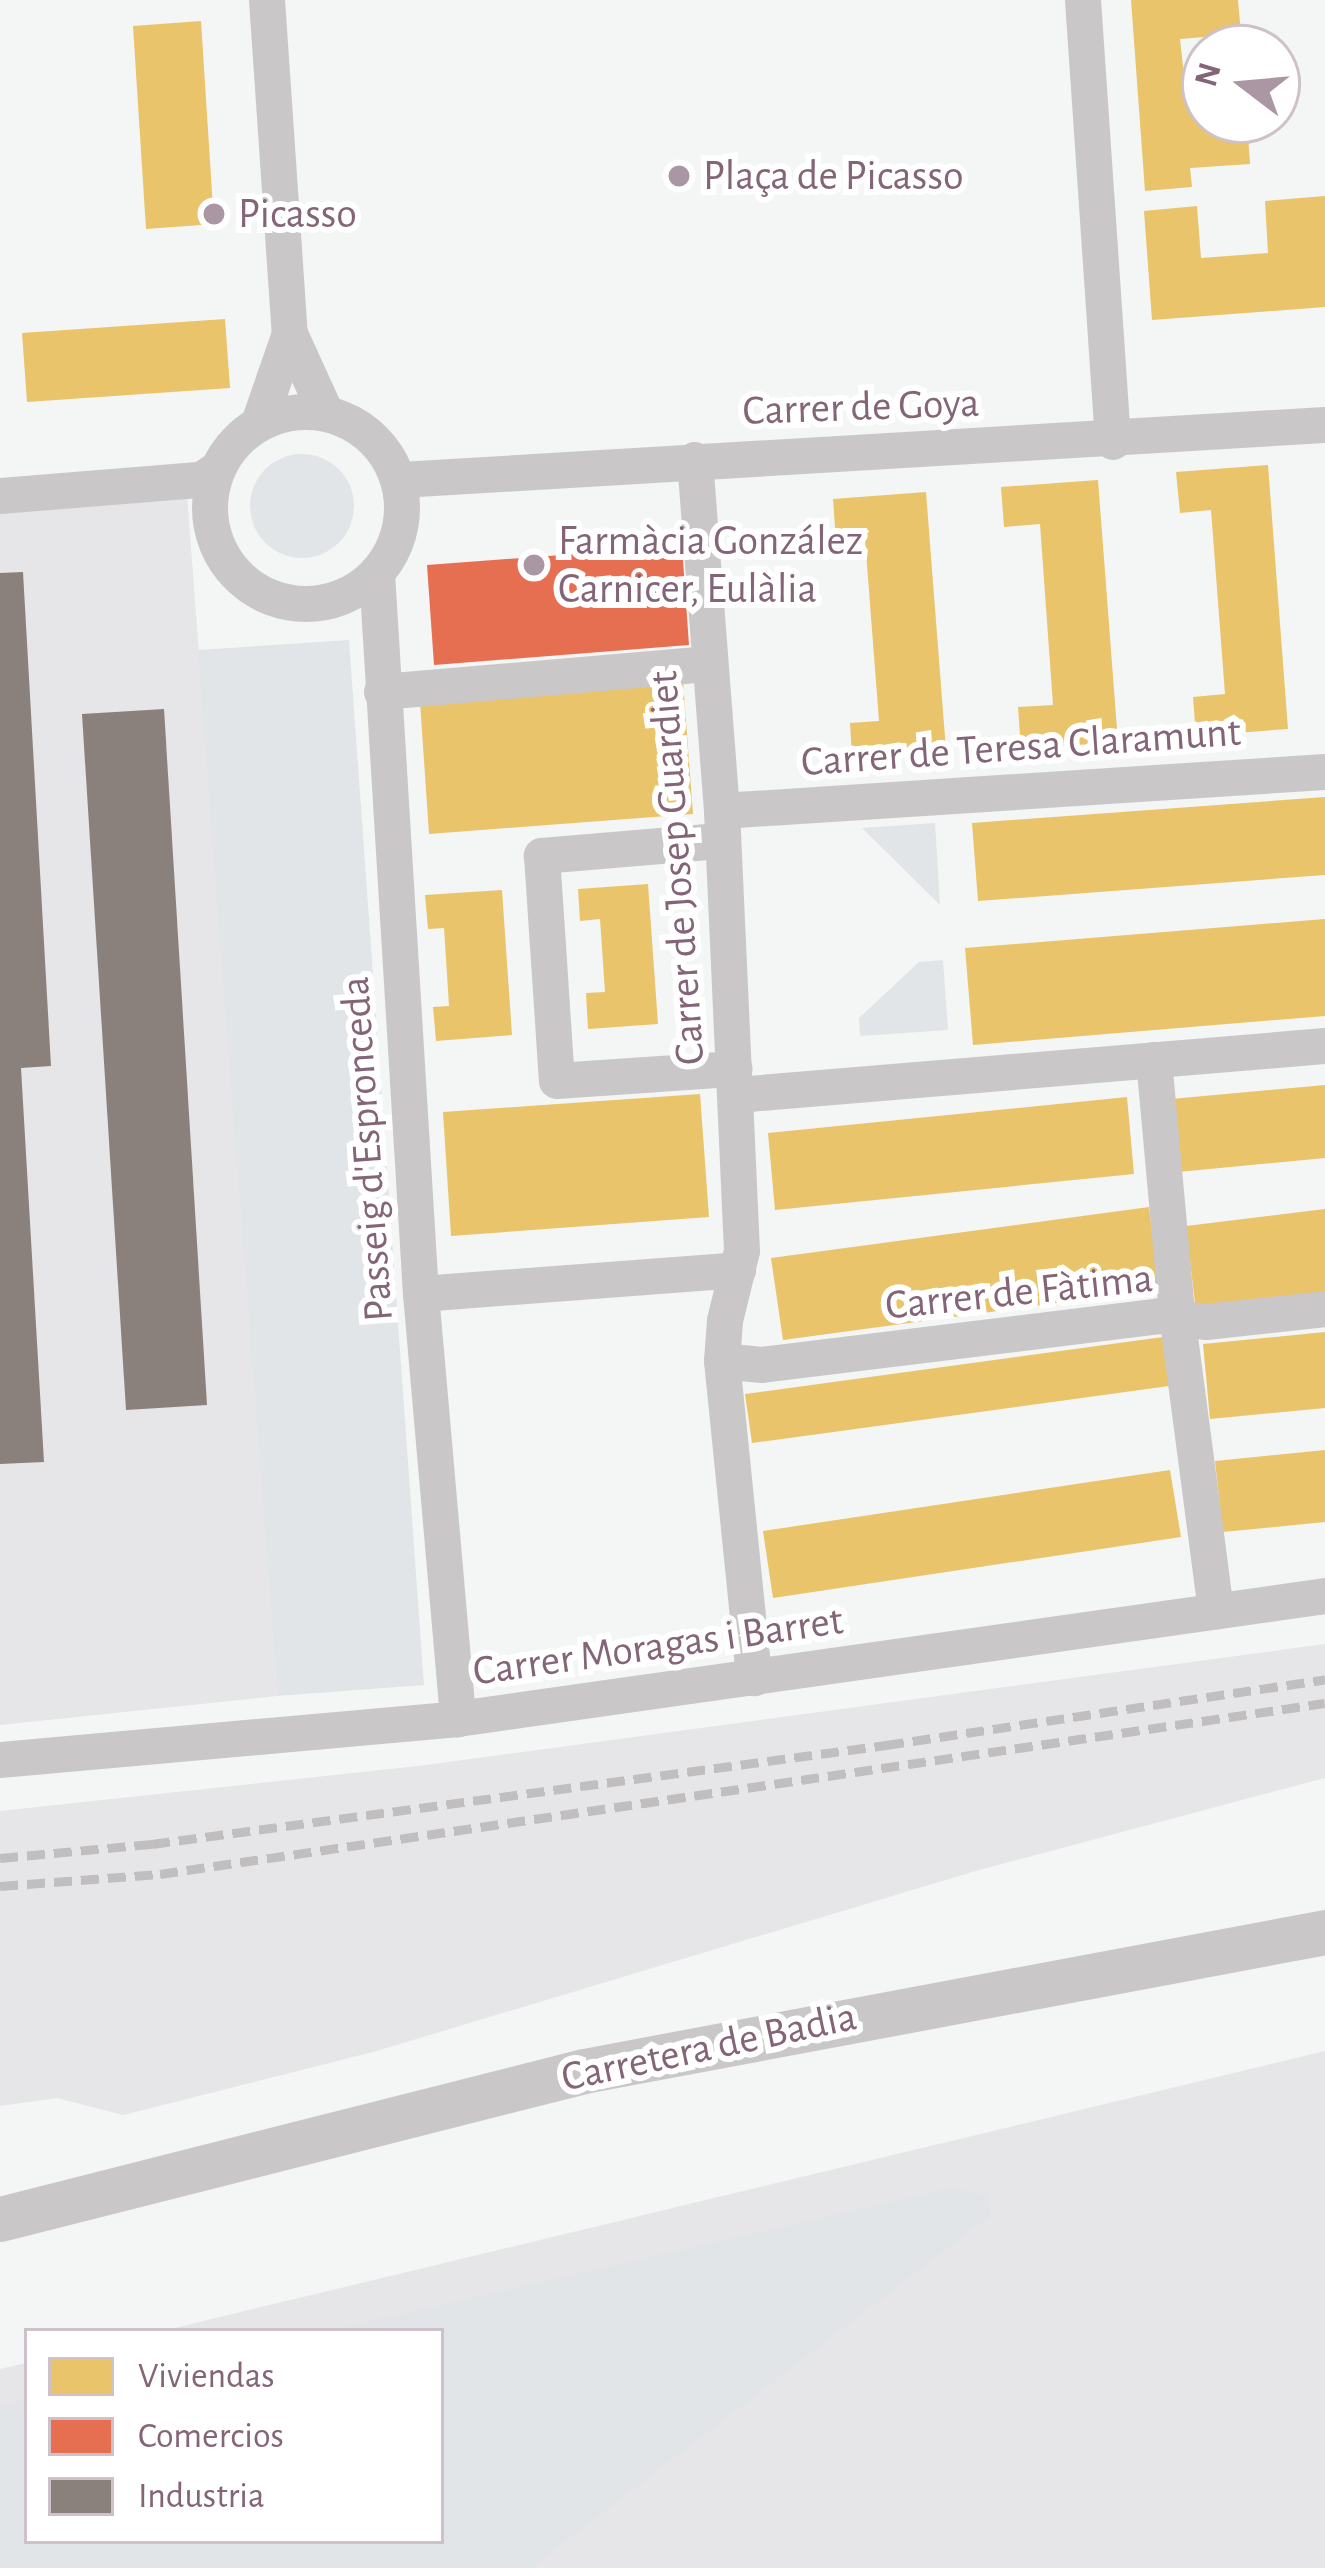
<!DOCTYPE html>
<html>
<head>
<meta charset="utf-8">
<style>
	body { margin:0 }
	#map { position:relative; width:1325px; height:2568px; overflow:hidden; background:#f4f5f5; font-family:"Alegreya Sans",sans-serif }
	div>[style] { position:absolute }
	[style*='--x'] { left:calc(var(--x)*1px); top:calc(var(--y)*1px); width:calc(var(--w)*1px); rotate:calc(var(--a)*1deg) }
	.built>* { inset:0; background:#e6e5e7 }
	.green>* { inset:0; background:#e2e5e8 }
	.round { border-radius:50% }
	.homes>* { inset:0; background:#e9c46a }
	.shops>* { inset:0; background:#e76f51 }
	.industry>* { inset:0; background:#8a817c }
	.minor>* { height:36px; margin:-18px; padding:0 18px; transform-origin:18px; border-radius:18px; background:#cac7c9 }
	.minor>.ring { margin:-18px; padding:0; box-sizing:content-box; background:none; border:36px solid #cac7c9; border-radius:50% }
	.tertiary>* { height:45px; margin:-22.5px; padding:0 22.5px; transform-origin:22.5px; border-radius:22.5px; background:#cac7c9 }
	.rail>* { height:9px; margin-top:-4.5px; transform-origin:0; background:repeating-linear-gradient(90deg,#c1bebf 0 18px,transparent 0 27px) }
	.dots>* { width:33px; height:33px; translate:-50% -50%; box-sizing:border-box; border:6px solid #fff; border-radius:50% }
	span { translate:-50% -50%; white-space:nowrap; text-align:center; line-height:1.15; -webkit-text-stroke:12px #fff; paint-order:stroke }
	.poi-label { font-size:42px; color:#846577 }
	.left { translate:0 -50%; text-align:left }
	.street-label { font-size:42px; color:#846577 }
	.legend { position:absolute; left:24px; top:2328px; width:420px; height:216px; box-sizing:border-box; background:#fff; border:3px solid #cec1c9; margin:0; padding:15px 21px; list-style:none; font-size:36px; color:#846577 }
	.legend li { display:flex; align-items:center; gap:24px; height:60px }
	.legend b { width:60px; border:3px solid #cec1c9 }
	.north { position:absolute; left:1181px; top:24px; width:120px; height:120px; box-sizing:border-box; background:#fff; border:3px solid #cec1c9; border-radius:50%; rotate:286deg; font-size:33px; font-weight:700; line-height:48px; text-align:center; color:#846577 }
	.north::after { content:''; display:block; margin:auto; width:42px; height:54px; background:#ab97a3; clip-path:polygon(50% 0,100% 100%,50% 72%,0 100%) }
</style>
</head>
<body>
<div id="map">
	<div class="built">
		<div style="clip-path:polygon(186px 481px,277px 1696px,0 1725px,0 496px)"></div>
		<div style="clip-path:polygon(1325px 1644px,1325px 1778px,979px 1870px,373px 2052px,123px 2115px,57px 2098px,0 2106px,0 1811px,418px 1766px)"></div>
		<div style="clip-path:polygon(1325px 2051px,1325px 2568px,0 2568px,0 2369px,27px 2363px,27px 2541px,441px 2541px,441px 2331px,162px 2331px)"></div>
	</div>
	<div class="green">
		<div class="round" style="left:250px;top:454px;width:104px;height:104px"></div>
		<div style="clip-path:polygon(349px 640px,424px 1685px,277px 1696px,198px 650px)"></div>
		<div style="clip-path:polygon(935px 823px,940px 905px,862px 828px)"></div>
		<div style="clip-path:polygon(943px 960px,948px 1030px,860px 1036px,859px 1018px,919px 962px)"></div>
		<div style="clip-path:polygon(952px 2188px,987px 2195px,991px 2215px,531px 2568px,0 2568px,0 2406px,27px 2399px,27px 2541px,441px 2541px,441px 2331px,327px 2331px)"></div>
	</div>
	<div class="homes">
		<div style="clip-path:polygon(1131px 0,1238px 0,1241px 34px,1180px 39px,1184px 75px,1205px 73px,1205px 120px,1247px 120px,1250px 164px,1190px 168px,1192px 187px,1145px 191px)"></div>
		<div style="clip-path:polygon(201px 21px,214px 224px,146px 229px,133px 26px)"></div>
		<div style="clip-path:polygon(1325px 196px,1325px 307px,1152px 320px,1144px 211px,1197px 206px,1201px 258px,1268px 253px,1265px 201px)"></div>
		<div style="clip-path:polygon(225px 319px,230px 388px,27px 402px,22px 333px)"></div>
		<div style="clip-path:polygon(1268px 465px,1288px 729px,1196px 736px,1193px 697px,1225px 694px,1211px 510px,1180px 513px,1176px 472px)"></div>
		<div style="clip-path:polygon(1098px 480px,1118px 742px,1021px 749px,1018px 707px,1053px 705px,1040px 524px,1004px 527px,1001px 487px)"></div>
		<div style="clip-path:polygon(926px 492px,946px 750px,852px 757px,850px 723px,879px 721px,865px 539px,836px 541px,833px 499px)"></div>
		<div style="clip-path:polygon(683px 681px,693px 814px,429px 834px,420px 702px)"></div>
		<div style="clip-path:polygon(1325px 797px,1325px 875px,978px 901px,972px 823px)"></div>
		<div style="clip-path:polygon(648px 884px,658px 1024px,588px 1029px,586px 993px,605px 992px,600px 919px,580px 921px,578px 889px)"></div>
		<div style="clip-path:polygon(502px 890px,512px 1035px,436px 1041px,433px 1007px,449px 1006px,444px 928px,428px 929px,425px 895px)"></div>
		<div style="clip-path:polygon(1325px 919px,1325px 1016px,973px 1045px,965px 948px)"></div>
		<div style="clip-path:polygon(1325px 1085px,1325px 1158px,1178px 1172px,1171px 1099px)"></div>
		<div style="clip-path:polygon(700px 1094px,709px 1217px,451px 1236px,443px 1112px)"></div>
		<div style="clip-path:polygon(1127px 1097px,1134px 1174px,775px 1210px,768px 1133px)"></div>
		<div style="clip-path:polygon(1149px 1207px,1159px 1289px,783px 1340px,771px 1258px)"></div>
		<div style="clip-path:polygon(1325px 1209px,1325px 1297px,1196px 1312px,1186px 1226px)"></div>
		<div style="clip-path:polygon(1325px 1332px,1325px 1408px,1210px 1419px,1203px 1344px)"></div>
		<div style="clip-path:polygon(1163px 1337px,1169px 1386px,752px 1443px,745px 1394px)"></div>
		<div style="clip-path:polygon(1325px 1450px,1325px 1522px,1223px 1532px,1215px 1461px)"></div>
		<div style="clip-path:polygon(1170px 1470px,1181px 1537px,773px 1598px,763px 1531px)"></div>
	</div>
	<div class="shops">
		<div style="clip-path:polygon(682px 546px,689px 645px,434px 665px,427px 565px)"></div>
	</div>
	<div class="industry">
		<div style="clip-path:polygon(23px 572px,51px 1066px,21px 1068px,44px 1462px,0 1464px,0 573px)"></div>
		<div style="clip-path:polygon(164px 709px,207px 1405px,126px 1410px,82px 714px)"></div>
	</div>
	<div class="minor">
		<div style="--x:267;--y:0;--w:335;--a:86.1"></div>
		<div style="--x:290;--y:334;--w:87;--a:65.5"></div>
		<div style="--x:1083;--y:0;--w:443;--a:86.1"></div>
		<div class="ring" style="left:210px;top:412px;width:156px;height:156px"></div>
		<div style="--x:259;--y:423;--w:94;--a:-70.8"></div>
		<div style="--x:695;--y:460;--w:352;--a:85.6"></div>
		<div style="--x:722;--y:811;--w:440;--a:87.4"></div>
		<div style="--x:742;--y:1251;--w:72;--a:103.7"></div>
		<div style="--x:725;--y:1321;--w:40;--a:94.3"></div>
		<div style="--x:722;--y:1361;--w:319;--a:84.2"></div>
		<div style="--x:401;--y:480;--w:926;--a:-3.41"></div>
		<div style="--x:0;--y:496;--w:202;--a:-4.6"></div>
		<div style="--x:201;--y:480;--w:20;--a:-33"></div>
		<div style="--x:377;--y:573;--w:722;--a:86.51"></div>
		<div style="--x:421;--y:1294;--w:427;--a:85"></div>
		<div style="--x:382;--y:692;--w:329;--a:-4.9"></div>
		<div style="--x:722;--y:811;--w:604;--a:-3.7"></div>
		<div style="--x:720;--y:841;--w:179;--a:175.2"></div>
		<div style="--x:542;--y:856;--w:225;--a:86.2"></div>
		<div style="--x:557;--y:1081;--w:178;--a:-3.9"></div>
		<div style="--x:1154;--y:1060;--w:263;--a:84.8"></div>
		<div style="--x:1178;--y:1322;--w:292;--a:82.5"></div>
		<div style="--x:737;--y:1095;--w:590;--a:-4.76"></div>
		<div style="--x:421;--y:1294;--w:318;--a:-4.3"></div>
		<div style="--x:722;--y:1361;--w:40;--a:5.7"></div>
		<div style="--x:762;--y:1365;--w:400;--a:-7"></div>
		<div style="--x:1159;--y:1316;--w:47;--a:7.3"></div>
		<div style="--x:1206;--y:1322;--w:120;--a:-6.2"></div>
		<div style="--x:0;--y:1760;--w:460;--a:-5.1"></div>
		<div style="--x:458;--y:1719;--w:876;--a:-8.07"></div>
	</div>
	<div class="tertiary">
		<div style="--x:0;--y:2219;--w:602;--a:-14.22"></div>
		<div style="--x:584;--y:2071;--w:754;--a:-10.62"></div>
	</div>
	<div class="rail">
		<div style="--x:0;--y:1858;--w:153;--a:-5.3"></div>
		<div style="--x:152;--y:1844;--w:741;--a:-7.68"></div>
		<div style="--x:886;--y:1745;--w:444;--a:-8.5"></div>
		<div style="--x:0;--y:1886;--w:160;--a:-4.3"></div>
		<div style="--x:160;--y:1874;--w:1177;--a:-8.35"></div>
	</div>
	<div class="dots">
		<div style="left:679px;top:176px;background:#ab97a3"></div>
		<div style="left:214px;top:214px;background:#ab97a3"></div>
		<div style="left:534px;top:565px;background:#ab97a3"></div>
	</div>
	<div class="poi-label">
		<span class="left" style="left:703px;top:176px">Plaça de Picasso</span>
		<span class="left" style="left:238px;top:214px">Picasso</span>
		<span class="left" style="left:558px;top:565px">Farmàcia González<br>Carnicer, Eulàlia</span>
	</div>
	<div class="street-label">
		<span style="left:861px;top:407px;rotate:-2deg">Carrer de Goya</span>
		<span style="left:1021px;top:747px;rotate:-4deg">Carrer de Teresa Claramunt</span>
		<span style="left:677px;top:868px;rotate:-94deg">Carrer de Josep Guardiet</span>
		<span style="left:367px;top:1149px;rotate:-94deg">Passeig d'Espronceda</span>
		<span style="left:1019px;top:1292px;rotate:-6deg">Carrer de Fàtima</span>
		<span style="left:658px;top:1646px;rotate:-8deg">Carrer Moragas i Barret</span>
		<span style="left:709px;top:2047px;rotate:-12deg">Carretera de Badia</span>
	</div>
	<ul class="legend">
	<li><b style="height:33px;background:#e9c46a"></b>Viviendas</li>
	<li><b style="height:33px;background:#e76f51"></b>Comercios</li>
	<li><b style="height:33px;background:#8a817c"></b>Industria</li>
	</ul>
	<div class="north">N</div>
</div>
</body>
</html>
